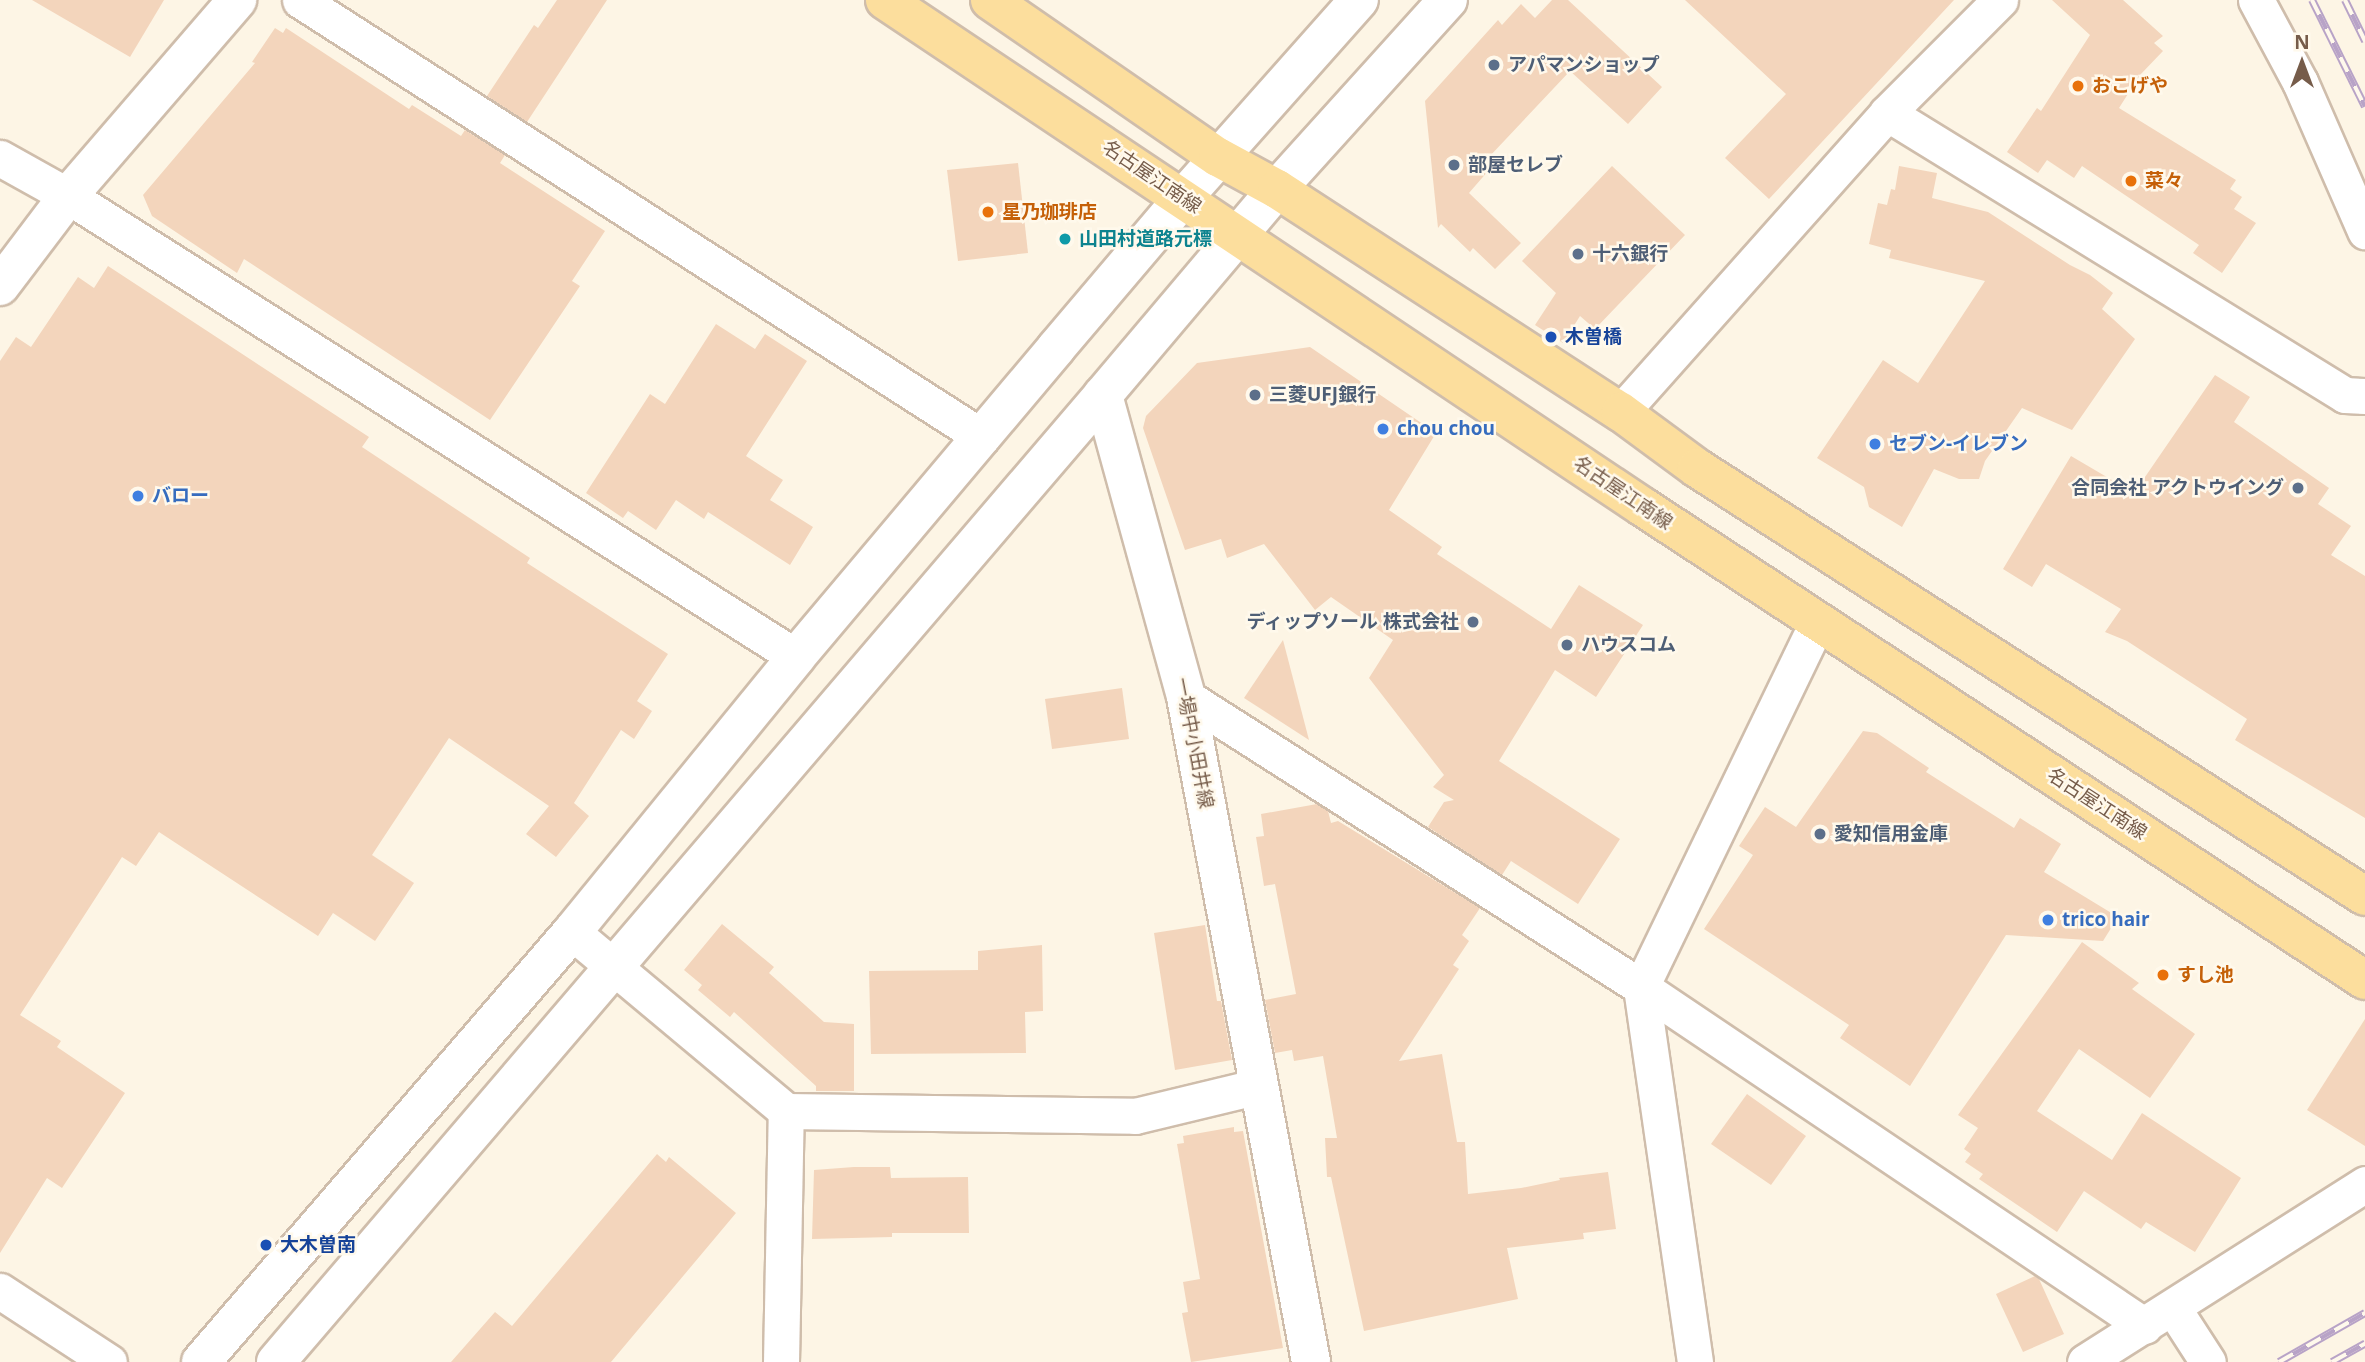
<!DOCTYPE html>
<html>
<head>
<meta charset="utf-8">
<style>
	body { margin:0 }
	#map { position:relative; width:2365px; height:1362px; overflow:hidden; background:#fdf5e5; font-family:"Open Sans","Noto Sans JP",sans-serif }
	div>[style] { position:absolute }
	[style*='--x'] { left:calc(var(--x)*1px); top:calc(var(--y)*1px); width:calc(var(--w)*1px); rotate:calc(var(--a)*1deg) }
	.building>* { inset:0; background:#f3d5bc }
	.roads { filter:drop-shadow(2px 0 #cfbdab) drop-shadow(-2px 0 #cfbdab) drop-shadow(0 2px #cfbdab) drop-shadow(0 -2px #cfbdab) }
	.minor>* { height:35px; margin:-17.5px; padding:0 17.5px; transform-origin:17.5px; border-radius:17.5px; background:#fff }
	.tertiary>* { height:38px; margin:-19px; padding:0 19px; transform-origin:19px; border-radius:19px; background:#fff }
	.secondary>* { height:38px; margin:-19px; padding:0 19px; transform-origin:19px; border-radius:19px; background:#fff }
	.primary>* { height:38px; margin:-19px; padding:0 19px; transform-origin:19px; border-radius:19px; background:#fcde9d }
	.rail>* { height:8px; margin-top:-4px; transform-origin:0; background:repeating-linear-gradient(90deg,#fff9ec 0 16px,#b8a3c7 0 32px); box-sizing:border-box; border-block:2px solid #b8a3c7 }
	.dots>* { width:19px; height:19px; translate:-50% -50%; box-sizing:border-box; border:4px solid #fff9ec; border-radius:50% }
	span { translate:-50% -50%; white-space:nowrap; text-align:center; line-height:1.15; -webkit-text-stroke:5px #fff9ec; paint-order:stroke }
	.service-label { font-size:19px; color:#4e5e75; font-weight:700 }
	.left { translate:0 -50%; text-align:left }
	.right { translate:-100% -50%; text-align:right }
	.food-label { font-size:19px; color:#c56008; font-weight:700 }
	.street-label { font-size:19px; color:#765c4a }
	.culture-label { font-size:19px; color:#0d838f; font-weight:700 }
	.transit-label { font-size:19px; color:#164399; font-weight:700 }
	.shop-label { font-size:19px; color:#366cbe; font-weight:700 }
	.north { position:absolute; left:2267px; top:28px; width:70px; height:70px; -webkit-text-stroke:5px #fff9ec; paint-order:stroke; rotate:0deg; font-size:19px; font-weight:700; line-height:28px; text-align:center; color:#765c4a }
	.north::after { content:''; display:block; margin:auto; width:24px; height:32px; background:#765c4a; clip-path:polygon(50% 0,100% 100%,50% 72%,0 100%) }
</style>
</head>
<body>
<div id="map">
	<div class="building">
		<div style="clip-path:polygon(32px 0,164px 0,130px 57px)"></div>
		<div style="clip-path:polygon(557px 0,607px 0,527px 122px,487px 96px,534px 25px,538px 28px)"></div>
		<div style="clip-path:polygon(1552px 0,1568px 0,1662px 87px,1628px 124px,1570px 71px,1489px 157px,1495px 163px,1469px 193px,1521px 243px,1495px 269px,1473px 248px,1470px 252px,1441px 224px,1438px 228px,1425px 101px,1498px 20px,1502px 25px,1521px 4px,1535px 18px)"></div>
		<div style="clip-path:polygon(1685px 0,1954px 0,1769px 199px,1725px 158px,1786px 94px)"></div>
		<div style="clip-path:polygon(2052px 0,2123px 0,2163px 36px,2154px 43px,2163px 51px,2140px 75px,2119px 108px,2236px 180px,2230px 189px,2242px 197px,2234px 209px,2256px 223px,2222px 273px,2193px 253px,2199px 245px,2082px 166px,2074px 178px,2047px 160px,2038px 173px,2007px 152px,2037px 108px,2041px 111px,2090px 35px)"></div>
		<div style="clip-path:polygon(275px 28px,283px 33px,286px 28px,409px 109px,412px 105px,461px 136px,465px 130px,505px 155px,500px 163px,605px 231px,572px 281px,580px 286px,490px 420px,244px 259px,237px 273px,152px 216px,143px 195px,255px 63px,252px 62px)"></div>
		<div style="clip-path:polygon(1018px 163px,1028px 253px,958px 261px,947px 170px)"></div>
		<div style="clip-path:polygon(1612px 166px,1685px 235px,1595px 329px,1580px 316px,1563px 343px,1535px 325px,1556px 293px,1522px 261px)"></div>
		<div style="clip-path:polygon(1899px 166px,1937px 173px,1932px 198px,1988px 212px,2070px 265px,2090px 275px,2113px 293px,2102px 309px,2135px 339px,2072px 430px,2022px 408px,1985px 461px,1979px 479px,1959px 479px,1934px 469px,1902px 527px,1869px 507px,1864px 487px,1817px 458px,1883px 360px,1918px 383px,1985px 281px,1889px 258px,1891px 250px,1869px 244px,1878px 203px,1887px 205px,1891px 189px,1895px 190px)"></div>
		<div style="clip-path:polygon(108px 266px,369px 437px,362px 447px,530px 558px,527px 563px,668px 654px,637px 701px,652px 711px,634px 739px,621px 730px,574px 803px,589px 816px,556px 857px,526px 834px,549px 806px,449px 738px,372px 855px,414px 883px,375px 941px,333px 913px,318px 936px,159px 832px,136px 866px,122px 857px,20px 1015px,61px 1041px,57px 1047px,125px 1093px,62px 1188px,47px 1178px,0 1253px,0 361px,16px 337px,31px 347px,78px 277px,94px 288px)"></div>
		<div style="clip-path:polygon(716px 324px,755px 349px,765px 334px,807px 361px,746px 456px,783px 480px,770px 500px,813px 527px,790px 565px,708px 512px,704px 519px,676px 500px,656px 530px,628px 511px,623px 518px,586px 493px,650px 394px,665px 404px)"></div>
		<div style="clip-path:polygon(1310px 347px,1436px 433px,1389px 510px,1442px 547px,1437px 554px,1551px 629px,1579px 585px,1643px 625px,1596px 697px,1555px 670px,1499px 761px,1620px 839px,1578px 904px,1511px 861px,1502px 875px,1428px 827px,1444px 802px,1454px 800px,1433px 787px,1444px 775px,1369px 678px,1393px 640px,1331px 597px,1315px 610px,1264px 544px,1227px 558px,1221px 539px,1185px 550px,1143px 428px,1146px 416px,1197px 363px)"></div>
		<div style="clip-path:polygon(2215px 375px,2250px 397px,2234px 422px,2329px 488px,2318px 504px,2351px 526px,2331px 555px,2365px 576px,2365px 818px,2235px 740px,2247px 719px,2127px 641px,2105px 632px,2121px 609px,2046px 564px,2032px 587px,2003px 569px,2071px 456px,2134px 493px)"></div>
		<div style="clip-path:polygon(1283px 640px,1309px 740px,1244px 698px)"></div>
		<div style="clip-path:polygon(1122px 688px,1129px 739px,1052px 749px,1045px 699px)"></div>
		<div style="clip-path:polygon(1863px 731px,1877px 733px,1929px 768px,1926px 772px,2014px 828px,2020px 818px,2061px 844px,2044px 872px,2118px 917px,2103px 941px,2006px 935px,1910px 1086px,1840px 1038px,1849px 1025px,1704px 929px,1753px 855px,1739px 846px,1765px 807px,1796px 827px)"></div>
		<div style="clip-path:polygon(1317px 804px,1328px 811px,1331px 823px,1338px 821px,1480px 908px,1462px 935px,1469px 941px,1453px 965px,1459px 969px,1399px 1061px,1442px 1054px,1457px 1142px,1465px 1142px,1468px 1194px,1521px 1188px,1560px 1180px,1559px 1178px,1608px 1172px,1616px 1229px,1583px 1233px,1584px 1239px,1507px 1248px,1518px 1299px,1364px 1331px,1331px 1177px,1327px 1177px,1325px 1138px,1337px 1138px,1323px 1056px,1294px 1061px,1292px 1050px,1275px 1053px,1265px 1000px,1296px 994px,1275px 884px,1264px 886px,1256px 837px,1264px 836px,1261px 814px)"></div>
		<div style="clip-path:polygon(722px 924px,774px 967px,769px 973px,824px 1022px,854px 1024px,854px 1091px,816px 1091px,816px 1086px,734px 1012px,730px 1017px,698px 990px,702px 985px,684px 970px)"></div>
		<div style="clip-path:polygon(1205px 925px,1217px 1001px,1221px 1001px,1232px 1060px,1175px 1070px,1154px 933px)"></div>
		<div style="clip-path:polygon(2082px 942px,2139px 983px,2132px 989px,2195px 1034px,2150px 1098px,2079px 1049px,2037px 1111px,2112px 1160px,2142px 1113px,2241px 1178px,2195px 1252px,2146px 1222px,2141px 1229px,2084px 1191px,2057px 1232px,1979px 1179px,1983px 1174px,1965px 1162px,1971px 1154px,1964px 1149px,1978px 1128px,1958px 1115px)"></div>
		<div style="clip-path:polygon(1042px 945px,1043px 1011px,1025px 1012px,1026px 1053px,871px 1054px,869px 971px,978px 970px,978px 951px)"></div>
		<div style="clip-path:polygon(2365px 1019px,2365px 1146px,2307px 1110px)"></div>
		<div style="clip-path:polygon(1747px 1094px,1806px 1136px,1771px 1185px,1711px 1144px)"></div>
		<div style="clip-path:polygon(1234px 1127px,1234px 1132px,1243px 1131px,1283px 1348px,1191px 1362px,1182px 1313px,1188px 1312px,1183px 1282px,1200px 1279px,1177px 1144px,1184px 1143px,1183px 1136px)"></div>
		<div style="clip-path:polygon(657px 1154px,666px 1162px,669px 1157px,736px 1213px,611px 1362px,451px 1362px,495px 1312px,512px 1326px)"></div>
		<div style="clip-path:polygon(854px 1167px,890px 1167px,891px 1178px,968px 1177px,969px 1233px,892px 1233px,892px 1237px,812px 1239px,814px 1170px)"></div>
		<div style="clip-path:polygon(2035px 1276px,2039px 1279px,2064px 1334px,2023px 1352px,1996px 1294px)"></div>
	</div>
	<div class="roads">
		<div class="minor">
			<div style="--x:300;--y:0;--w:810;--a:32.65"></div>
			<div style="--x:2256;--y:0;--w:93;--a:61.8"></div>
			<div style="--x:2300;--y:82;--w:163;--a:66.4"></div>
			<div style="--x:1887;--y:113;--w:538;--a:31.62"></div>
			<div style="--x:2345;--y:395;--w:20;--a:3"></div>
			<div style="--x:0;--y:158;--w:78;--a:29.2"></div>
			<div style="--x:68;--y:196;--w:862;--a:32.34"></div>
			<div style="--x:1621;--y:412;--w:400;--a:-48.3"></div>
			<div style="--x:1887;--y:113;--w:160;--a:-45"></div>
			<div style="--x:1186;--y:697;--w:540;--a:32.51"></div>
			<div style="--x:1641;--y:987;--w:607;--a:33.93"></div>
			<div style="--x:572;--y:932;--w:279;--a:39.9"></div>
			<div style="--x:786;--y:1111;--w:349;--a:0.8"></div>
			<div style="--x:1135;--y:1116;--w:128;--a:-13.6"></div>
			<div style="--x:0;--y:1291;--w:130;--a:33.1"></div>
			<div style="--x:2173;--y:1308;--w:64;--a:57.1"></div>
			<div style="--x:781;--y:1362;--w:251;--a:-88.9"></div>
			<div style="--x:1695;--y:1362;--w:379;--a:-98.2"></div>
			<div style="--x:1641;--y:987;--w:407;--a:-64.2"></div>
			<div style="--x:2085;--y:1362;--w:332;--a:-32.4"></div>
		</div>
		<div class="tertiary">
			<div style="--x:1277;--y:189;--w:255;--a:-47.9"></div>
			<div style="--x:1183;--y:198;--w:265;--a:-48.4"></div>
			<div style="--x:0;--y:286;--w:113;--a:-52.9"></div>
			<div style="--x:68;--y:196;--w:259;--a:-49.2"></div>
			<div style="--x:201;--y:1362;--w:568;--a:-49.21"></div>
			<div style="--x:572;--y:932;--w:355;--a:-50.8"></div>
			<div style="--x:796;--y:657;--w:404;--a:-49.9"></div>
			<div style="--x:276;--y:1362;--w:1272;--a:-49.46"></div>
		</div>
		<div class="secondary">
			<div style="--x:1277;--y:189;--w:270;--a:130.2"></div>
			<div style="--x:1103;--y:395;--w:313;--a:74.6"></div>
			<div style="--x:1186;--y:697;--w:677;--a:79.35"></div>
			<div style="--x:1056;--y:348;--w:197;--a:-49.7"></div>
		</div>
		<div class="primary">
			<div style="--x:885;--y:0;--w:912;--a:33.78"></div>
			<div style="--x:1643;--y:507;--w:863;--a:33.23"></div>
			<div style="--x:990;--y:0;--w:277;--a:34.6"></div>
			<div style="--x:1218;--y:157;--w:67;--a:28.5"></div>
			<div style="--x:1277;--y:189;--w:410;--a:33"></div>
			<div style="--x:1621;--y:412;--w:94;--a:36.4"></div>
			<div style="--x:1697;--y:468;--w:793;--a:32.65"></div>
		</div>
	</div>
	<div class="rail">
		<div style="--x:2312;--y:0;--w:119;--a:63.6"></div>
		<div style="--x:2345;--y:0;--w:46;--a:64"></div>
		<div style="--x:2279;--y:1362;--w:99;--a:-29.7"></div>
		<div style="--x:2332;--y:1362;--w:38;--a:-29"></div>
	</div>
	<div class="dots">
		<div style="left:1494px;top:65px;background:#5c6f8a"></div>
		<div style="left:2078px;top:86px;background:#e8710a"></div>
		<div style="left:1454px;top:165px;background:#5c6f8a"></div>
		<div style="left:2131px;top:181px;background:#e8710a"></div>
		<div style="left:988px;top:212px;background:#e8710a"></div>
		<div style="left:1065px;top:239px;background:#0f9aa8"></div>
		<div style="left:1578px;top:254px;background:#5c6f8a"></div>
		<div style="left:1551px;top:337px;background:#1a4fb4"></div>
		<div style="left:1255px;top:395px;background:#5c6f8a"></div>
		<div style="left:1383px;top:429px;background:#3f7fe0"></div>
		<div style="left:1875px;top:444px;background:#3f7fe0"></div>
		<div style="left:2298px;top:488px;background:#5c6f8a"></div>
		<div style="left:138px;top:496px;background:#3f7fe0"></div>
		<div style="left:1473px;top:622px;background:#5c6f8a"></div>
		<div style="left:1567px;top:645px;background:#5c6f8a"></div>
		<div style="left:1820px;top:834px;background:#5c6f8a"></div>
		<div style="left:2048px;top:920px;background:#3f7fe0"></div>
		<div style="left:2163px;top:975px;background:#e8710a"></div>
		<div style="left:266px;top:1245px;background:#1a4fb4"></div>
	</div>
	<div class="service-label">
		<span class="left" style="left:1508px;top:65px">アパマンショップ</span>
		<span class="left" style="left:1468px;top:165px">部屋セレブ</span>
		<span class="left" style="left:1592px;top:254px">十六銀行</span>
		<span class="left" style="left:1269px;top:395px">三菱UFJ銀行</span>
		<span class="right" style="left:2284px;top:488px">合同会社 アクトウイング</span>
		<span class="right" style="left:1459px;top:622px">ディップソール 株式会社</span>
		<span class="left" style="left:1581px;top:645px">ハウスコム</span>
		<span class="left" style="left:1834px;top:834px">愛知信用金庫</span>
	</div>
	<div class="food-label">
		<span class="left" style="left:2092px;top:86px">おこげや</span>
		<span class="left" style="left:2145px;top:181px">菜々</span>
		<span class="left" style="left:1002px;top:212px">星乃珈琲店</span>
		<span class="left" style="left:2177px;top:975px">すし池</span>
	</div>
	<div class="street-label">
		<span style="left:1152px;top:177px;rotate:34deg">名古屋江南線</span>
		<span style="left:1623px;top:493px;rotate:34deg">名古屋江南線</span>
		<span style="left:1194px;top:743px;rotate:79deg">一場中小田井線</span>
		<span style="left:2097px;top:804px;rotate:33deg">名古屋江南線</span>
	</div>
	<div class="culture-label">
		<span class="left" style="left:1079px;top:239px">山田村道路元標</span>
	</div>
	<div class="transit-label">
		<span class="left" style="left:1565px;top:337px">木曽橋</span>
		<span class="left" style="left:280px;top:1245px">大木曽南</span>
	</div>
	<div class="shop-label">
		<span class="left" style="left:1397px;top:429px">chou chou</span>
		<span class="left" style="left:1889px;top:444px">セブン-イレブン</span>
		<span class="left" style="left:152px;top:496px">バロー</span>
		<span class="left" style="left:2062px;top:920px">trico hair</span>
	</div>
	<div class="north">N</div>
</div>
</body>
</html>
